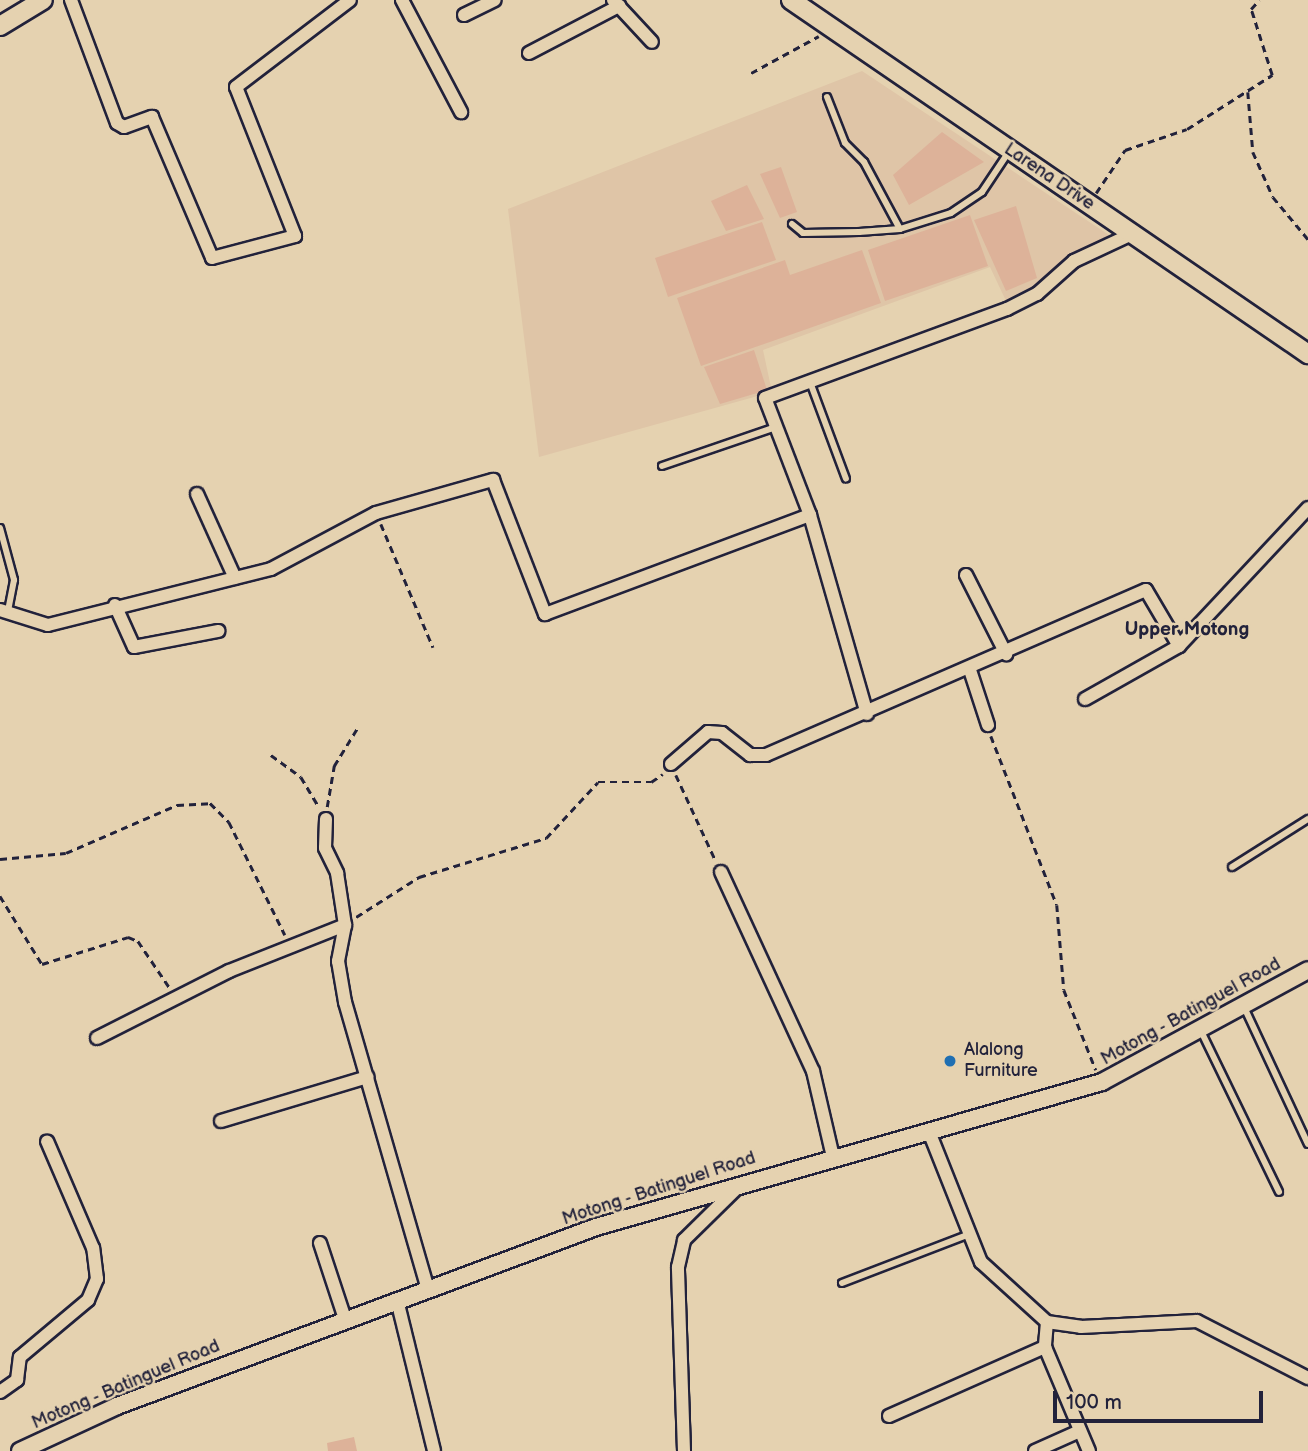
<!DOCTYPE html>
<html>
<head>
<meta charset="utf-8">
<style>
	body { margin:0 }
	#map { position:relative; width:1308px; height:1451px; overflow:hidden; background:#e5d2b0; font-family:"Balsamiq Sans",sans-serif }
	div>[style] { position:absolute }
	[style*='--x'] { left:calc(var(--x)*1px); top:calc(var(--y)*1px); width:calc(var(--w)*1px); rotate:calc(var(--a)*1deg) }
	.built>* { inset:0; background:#dfc5a7 }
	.building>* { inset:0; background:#ddb299 }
	.path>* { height:2.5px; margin-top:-1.25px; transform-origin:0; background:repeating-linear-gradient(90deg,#22223b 0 7px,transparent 0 12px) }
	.roads { filter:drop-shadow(2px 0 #22223b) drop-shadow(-2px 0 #22223b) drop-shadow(0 2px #22223b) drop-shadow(0 -2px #22223b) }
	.service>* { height:6px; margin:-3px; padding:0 3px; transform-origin:3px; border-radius:3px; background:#e5d2b0 }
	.minor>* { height:12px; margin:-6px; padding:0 6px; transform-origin:6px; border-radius:6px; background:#e5d2b0 }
	.tertiary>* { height:16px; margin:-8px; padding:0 8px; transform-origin:8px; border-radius:8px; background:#e5d2b0 }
	.secondary>* { height:18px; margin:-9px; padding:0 9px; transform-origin:9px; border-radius:9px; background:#e5d2b0 }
	.dots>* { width:19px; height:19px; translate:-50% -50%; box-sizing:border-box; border:4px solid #e5d2b0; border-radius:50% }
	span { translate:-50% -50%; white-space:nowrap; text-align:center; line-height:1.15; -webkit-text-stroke:5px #e5d2b0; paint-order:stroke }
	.street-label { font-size:18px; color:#22223b }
	.poi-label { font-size:18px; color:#22223b }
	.left { translate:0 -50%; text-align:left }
	.neighbourhood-label { font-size:19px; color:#22223b; font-weight:700 }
	.scale { position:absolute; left:1053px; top:1391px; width:210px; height:32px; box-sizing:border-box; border:4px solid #22223b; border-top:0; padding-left:9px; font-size:21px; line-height:24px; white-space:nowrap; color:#22223b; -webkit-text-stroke:5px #e5d2b0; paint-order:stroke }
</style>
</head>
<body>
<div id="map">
	<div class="built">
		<div style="clip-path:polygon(862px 71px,1112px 237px,1062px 261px,1042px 284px,1007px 303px,990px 267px,763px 350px,772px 392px,539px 457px,508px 209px)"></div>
	</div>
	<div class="building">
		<div style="clip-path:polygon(942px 132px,984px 162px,909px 205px,893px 175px)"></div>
		<div style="clip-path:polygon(781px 167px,797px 212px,780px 218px,760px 174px)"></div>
		<div style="clip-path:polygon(747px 185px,764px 219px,726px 231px,711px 201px)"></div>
		<div style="clip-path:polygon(1016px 206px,1037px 278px,1006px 291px,974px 220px)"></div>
		<div style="clip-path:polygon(970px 215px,988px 266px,885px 301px,868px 250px)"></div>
		<div style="clip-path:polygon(762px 222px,776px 260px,668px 297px,655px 258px)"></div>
		<div style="clip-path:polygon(862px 250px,881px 303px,701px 366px,677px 298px,785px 260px,790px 275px)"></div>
		<div style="clip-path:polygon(754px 350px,767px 390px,720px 404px,704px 367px)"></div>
		<div style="clip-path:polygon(354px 1437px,357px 1451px,328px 1451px,327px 1443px)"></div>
	</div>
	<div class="path">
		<div style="--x:751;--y:73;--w:77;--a:-28.6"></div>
		<div style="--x:1248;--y:92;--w:60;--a:85.2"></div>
		<div style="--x:1253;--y:152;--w:49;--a:66"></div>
		<div style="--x:1273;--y:197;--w:55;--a:50.2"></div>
		<div style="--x:1096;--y:193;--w:52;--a:-56"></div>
		<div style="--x:1125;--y:150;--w:65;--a:-18.7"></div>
		<div style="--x:1187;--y:129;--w:101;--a:-32.4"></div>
		<div style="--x:1272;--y:75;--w:69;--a:-107.7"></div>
		<div style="--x:1251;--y:9;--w:12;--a:-48"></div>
		<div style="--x:381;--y:524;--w:134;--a:67.1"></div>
		<div style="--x:991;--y:736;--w:181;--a:68.7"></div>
		<div style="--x:1057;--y:905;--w:85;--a:85.3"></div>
		<div style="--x:1064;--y:990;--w:86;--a:68.2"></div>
		<div style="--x:271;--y:755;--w:37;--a:36"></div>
		<div style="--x:301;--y:777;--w:35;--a:59"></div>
		<div style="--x:676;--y:775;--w:95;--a:65.1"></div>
		<div style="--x:327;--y:807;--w:42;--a:-80.3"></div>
		<div style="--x:334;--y:766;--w:46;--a:-58.4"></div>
		<div style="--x:0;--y:859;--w:66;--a:-5.2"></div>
		<div style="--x:66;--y:853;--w:121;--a:-23.4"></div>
		<div style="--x:177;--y:805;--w:33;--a:-3"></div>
		<div style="--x:210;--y:803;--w:27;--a:45"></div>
		<div style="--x:229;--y:822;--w:126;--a:63.6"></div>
		<div style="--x:0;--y:896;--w:80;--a:58.3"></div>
		<div style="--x:42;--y:964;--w:90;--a:-17.4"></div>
		<div style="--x:128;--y:937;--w:11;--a:22"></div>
		<div style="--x:138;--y:941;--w:57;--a:55.8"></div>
		<div style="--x:356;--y:917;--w:75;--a:-32.4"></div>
		<div style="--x:419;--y:877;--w:133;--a:-17.1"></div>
		<div style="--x:546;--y:838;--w:76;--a:-47.1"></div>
		<div style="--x:598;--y:782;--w:53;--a:0"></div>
		<div style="--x:651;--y:782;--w:14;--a:-34"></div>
	</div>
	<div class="roads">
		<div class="service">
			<div style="--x:827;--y:97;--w:49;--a:68.6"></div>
			<div style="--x:845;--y:143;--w:27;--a:45"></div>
			<div style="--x:864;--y:162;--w:76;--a:61.8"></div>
			<div style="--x:792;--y:224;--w:14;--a:39"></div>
			<div style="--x:803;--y:233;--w:56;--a:-1"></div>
			<div style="--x:859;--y:232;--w:41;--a:-4.2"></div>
			<div style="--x:900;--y:229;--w:53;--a:-17.4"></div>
			<div style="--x:951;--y:213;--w:37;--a:-34"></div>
			<div style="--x:982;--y:192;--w:47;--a:-56.3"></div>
			<div style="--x:810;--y:382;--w:103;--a:69.6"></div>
			<div style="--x:662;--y:466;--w:120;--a:-18.9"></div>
			<div style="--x:0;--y:528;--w:54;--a:74.9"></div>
			<div style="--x:14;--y:580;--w:33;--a:101"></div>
			<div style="--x:1232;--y:867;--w:90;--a:-32.3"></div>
			<div style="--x:1244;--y:1007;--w:151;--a:65"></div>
			<div style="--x:1200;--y:1029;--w:181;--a:64.1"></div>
			<div style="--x:842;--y:1283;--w:134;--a:-21"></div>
		</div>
		<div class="minor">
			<div style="--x:71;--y:0;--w:131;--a:69.5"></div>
			<div style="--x:117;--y:123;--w:8;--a:30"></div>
			<div style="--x:124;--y:127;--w:30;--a:-20"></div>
			<div style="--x:152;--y:117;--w:153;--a:66.9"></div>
			<div style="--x:212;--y:258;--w:86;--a:-14.8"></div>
			<div style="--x:295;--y:236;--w:160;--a:-111.6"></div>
			<div style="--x:236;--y:87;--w:143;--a:-37.3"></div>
			<div style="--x:402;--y:0;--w:127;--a:62.2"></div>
			<div style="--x:613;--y:0;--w:57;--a:47.1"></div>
			<div style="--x:464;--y:15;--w:34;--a:-26"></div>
			<div style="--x:529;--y:53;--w:102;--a:-27.6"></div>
			<div style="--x:197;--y:494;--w:92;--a:65.7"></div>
			<div style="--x:966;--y:575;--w:89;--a:63.1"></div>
			<div style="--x:115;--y:605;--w:46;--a:65.7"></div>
			<div style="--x:134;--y:647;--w:86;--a:-10.8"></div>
			<div style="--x:0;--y:610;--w:50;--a:17.4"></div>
			<div style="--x:48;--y:625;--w:230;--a:-14.1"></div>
			<div style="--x:271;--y:569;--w:119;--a:-28.1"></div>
			<div style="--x:376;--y:513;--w:122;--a:-15.8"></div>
			<div style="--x:493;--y:480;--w:144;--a:68.8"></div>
			<div style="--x:545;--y:614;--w:283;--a:-20.5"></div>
			<div style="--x:970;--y:670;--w:58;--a:71.9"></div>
			<div style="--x:1085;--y:699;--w:108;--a:-29.4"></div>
			<div style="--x:1179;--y:646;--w:189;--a:-46.9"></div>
			<div style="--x:867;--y:714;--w:207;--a:-106"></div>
			<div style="--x:810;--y:515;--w:125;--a:-111"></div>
			<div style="--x:765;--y:398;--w:258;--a:-20.2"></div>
			<div style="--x:1007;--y:309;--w:34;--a:-27"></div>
			<div style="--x:1037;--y:294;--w:50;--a:-41.7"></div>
			<div style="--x:1074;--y:261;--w:64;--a:-25"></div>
			<div style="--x:671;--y:764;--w:49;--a:-40.9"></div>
			<div style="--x:708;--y:732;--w:14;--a:4"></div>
			<div style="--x:722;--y:733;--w:36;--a:38"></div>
			<div style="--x:750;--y:755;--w:16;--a:0"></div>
			<div style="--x:766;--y:755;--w:414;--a:-23.5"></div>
			<div style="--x:1146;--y:590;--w:65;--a:59.5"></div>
			<div style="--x:326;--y:819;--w:29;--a:92"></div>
			<div style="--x:325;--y:848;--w:28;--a:64"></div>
			<div style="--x:337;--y:873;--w:53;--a:81.3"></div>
			<div style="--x:345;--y:925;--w:37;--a:101"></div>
			<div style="--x:338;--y:961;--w:42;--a:80.3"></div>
			<div style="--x:345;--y:1002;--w:299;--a:73.9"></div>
			<div style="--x:721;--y:872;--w:219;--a:65.2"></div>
			<div style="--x:813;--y:1071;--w:88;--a:76.9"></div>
			<div style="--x:97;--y:1038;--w:148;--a:-26.9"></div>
			<div style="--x:229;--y:971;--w:125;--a:-21.6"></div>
			<div style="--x:221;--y:1121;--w:153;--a:-16.7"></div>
			<div style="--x:930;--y:1134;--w:138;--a:68.3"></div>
			<div style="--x:981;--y:1262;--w:89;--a:42.3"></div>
			<div style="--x:1047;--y:1322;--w:34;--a:8"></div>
			<div style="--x:1081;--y:1327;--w:116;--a:-3"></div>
			<div style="--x:1197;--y:1321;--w:125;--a:27.2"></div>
			<div style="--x:320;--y:1243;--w:80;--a:71.8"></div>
			<div style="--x:397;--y:1300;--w:155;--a:76.2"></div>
			<div style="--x:1047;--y:1322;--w:25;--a:95"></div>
			<div style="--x:1045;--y:1347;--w:113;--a:67.1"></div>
			<div style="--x:0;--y:1392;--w:21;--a:-35"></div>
			<div style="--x:17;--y:1380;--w:23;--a:-83"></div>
			<div style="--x:20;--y:1357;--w:89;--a:-40"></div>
			<div style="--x:88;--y:1300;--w:23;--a:-67"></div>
			<div style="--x:97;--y:1279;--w:31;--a:-97"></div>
			<div style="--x:93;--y:1248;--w:116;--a:-113.3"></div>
			<div style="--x:889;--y:1416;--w:171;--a:-23.9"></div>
			<div style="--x:684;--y:1451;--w:184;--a:-91.9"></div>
			<div style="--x:678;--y:1267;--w:28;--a:-77"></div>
			<div style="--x:684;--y:1240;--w:78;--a:-44.5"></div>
			<div style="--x:1035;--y:1451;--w:49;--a:-24"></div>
		</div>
		<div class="tertiary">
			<div style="--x:20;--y:1451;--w:107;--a:-24.9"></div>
			<div style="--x:117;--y:1406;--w:511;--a:-20.49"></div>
			<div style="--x:596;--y:1227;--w:526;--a:-15.99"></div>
			<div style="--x:1102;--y:1082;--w:234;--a:-28.5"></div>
		</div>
		<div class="secondary">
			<div style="--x:791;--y:0;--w:627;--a:34.4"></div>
			<div style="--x:0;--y:26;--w:50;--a:-31.2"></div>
		</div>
	</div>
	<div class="dots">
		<div style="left:950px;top:1061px;background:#1f6fb2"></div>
	</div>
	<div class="street-label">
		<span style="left:1049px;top:177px;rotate:34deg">Larena Drive</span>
		<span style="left:1191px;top:1012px;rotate:-29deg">Motong - Batinguel Road</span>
		<span style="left:659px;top:1189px;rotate:-18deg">Motong - Batinguel Road</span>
		<span style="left:126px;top:1385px;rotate:-23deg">Motong - Batinguel Road</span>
	</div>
	<div class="poi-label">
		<span class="left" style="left:964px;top:1061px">Alalong<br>Furniture</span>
	</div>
	<div class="neighbourhood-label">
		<span style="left:1187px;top:630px">Upper Motong</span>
	</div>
	<div class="scale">100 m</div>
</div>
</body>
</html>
